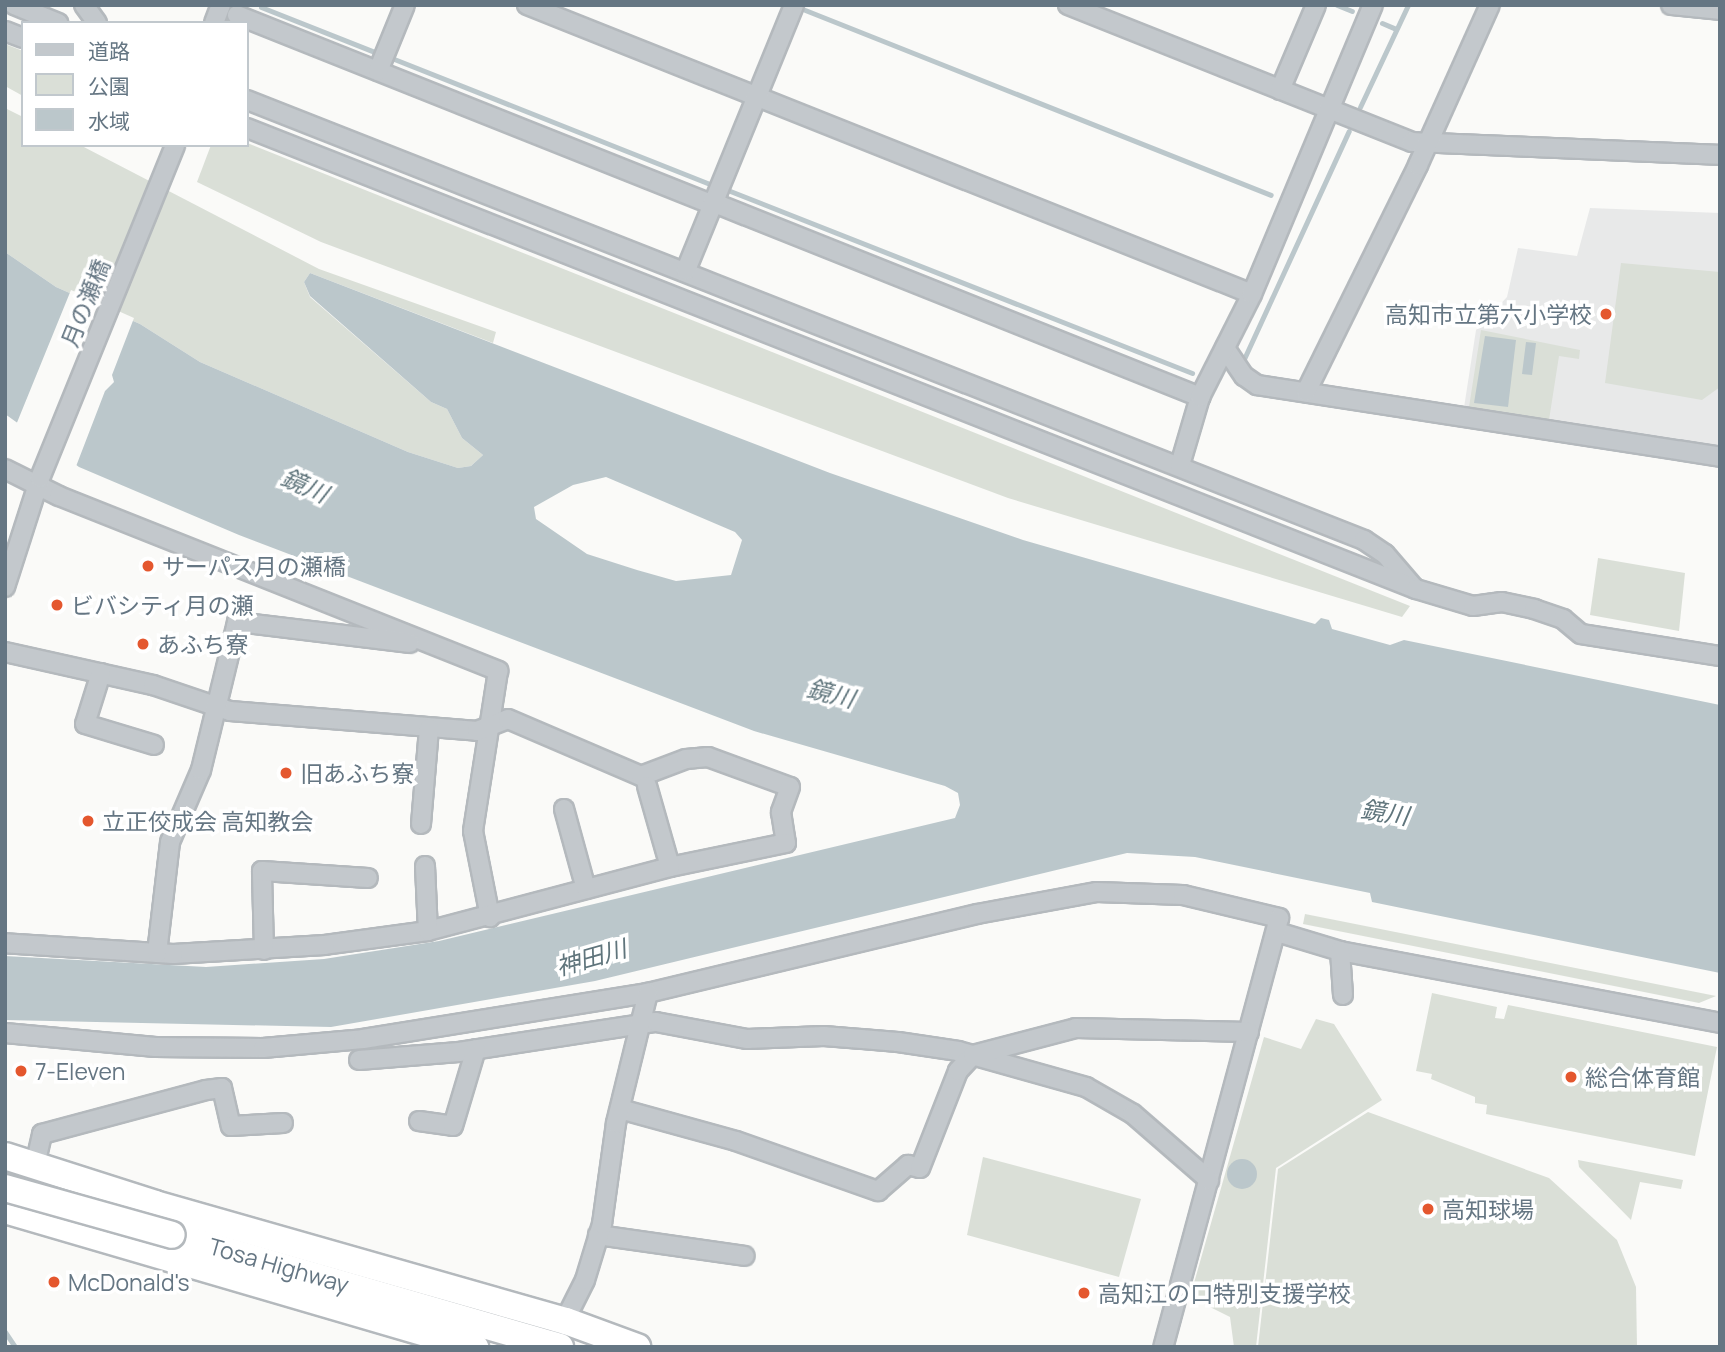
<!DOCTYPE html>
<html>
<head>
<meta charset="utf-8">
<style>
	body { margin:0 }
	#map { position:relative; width:1725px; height:1352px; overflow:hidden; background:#fafaf8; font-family:Manrope,"Noto Sans JP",sans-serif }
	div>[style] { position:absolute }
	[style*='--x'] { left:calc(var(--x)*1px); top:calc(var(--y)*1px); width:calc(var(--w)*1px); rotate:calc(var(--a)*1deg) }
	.built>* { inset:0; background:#e8e9e9 }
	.green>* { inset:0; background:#dadfd7 }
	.water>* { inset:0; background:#bbc7cb }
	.round { border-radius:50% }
	.pier>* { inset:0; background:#fafaf8 }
	.stream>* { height:5px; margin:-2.5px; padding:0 2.5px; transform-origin:2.5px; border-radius:2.5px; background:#bbc7cb }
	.roads { filter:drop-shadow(2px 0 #b4b9bd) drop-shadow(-2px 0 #b4b9bd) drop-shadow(0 2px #b4b9bd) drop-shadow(0 -2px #b4b9bd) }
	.minor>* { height:18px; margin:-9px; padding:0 9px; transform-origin:9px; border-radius:9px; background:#c3c8cc }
	.highway>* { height:26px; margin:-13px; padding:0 13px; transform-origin:13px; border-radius:13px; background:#fff }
	.bridges { filter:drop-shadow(2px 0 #b4b9bd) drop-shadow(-2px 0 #b4b9bd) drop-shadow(0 2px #b4b9bd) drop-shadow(0 -2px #b4b9bd) }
	.highway-bridge>* { height:26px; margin:-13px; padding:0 13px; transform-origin:13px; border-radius:13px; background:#fff }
	.dots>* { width:19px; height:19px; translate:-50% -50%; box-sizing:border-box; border:4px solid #fff; border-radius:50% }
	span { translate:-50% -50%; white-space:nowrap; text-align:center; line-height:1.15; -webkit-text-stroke:7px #fff; paint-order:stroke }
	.street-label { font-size:23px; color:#657683 }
	.poi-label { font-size:23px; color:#657683 }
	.right { translate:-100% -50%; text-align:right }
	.left { translate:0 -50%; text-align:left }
	.water-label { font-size:24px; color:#60757c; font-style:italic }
	.frame { position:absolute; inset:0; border:7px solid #657683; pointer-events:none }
	.legend { position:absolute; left:21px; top:21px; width:228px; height:126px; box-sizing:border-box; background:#fff; border:2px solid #c1c8cd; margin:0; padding:9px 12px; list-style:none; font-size:21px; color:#657683 }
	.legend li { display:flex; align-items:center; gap:14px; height:35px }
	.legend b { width:35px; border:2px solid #c1c8cd }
</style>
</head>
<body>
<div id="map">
	<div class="built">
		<div style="clip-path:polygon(1590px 208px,1720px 213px,1720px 448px,1463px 414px,1476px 330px,1507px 297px,1518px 248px,1577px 256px)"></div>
	</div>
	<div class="green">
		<div style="clip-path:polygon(5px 44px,23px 51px,23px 96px,5px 86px)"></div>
		<div style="clip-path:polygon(5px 108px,23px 117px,23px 145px,80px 145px,319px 269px,496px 332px,493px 343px,310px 273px,304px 282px,310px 297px,431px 402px,447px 409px,462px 438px,483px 455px,471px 466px,458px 468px,408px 452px,200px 362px,140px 324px,56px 287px,5px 252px)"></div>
		<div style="clip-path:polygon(247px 143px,1410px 606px,1402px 617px,1008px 498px,321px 242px,197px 182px,211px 145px)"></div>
		<div style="clip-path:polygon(1621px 263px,1720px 272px,1720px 387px,1702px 400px,1605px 383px)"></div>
		<div style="clip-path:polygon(1481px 330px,1580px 350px,1579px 359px,1559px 356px,1549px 420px,1469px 407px)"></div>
		<div style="clip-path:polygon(1598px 558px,1685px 573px,1679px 631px,1590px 615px)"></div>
		<div style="clip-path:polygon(1305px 914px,1716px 996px,1699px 1003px,1303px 924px)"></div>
		<div style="clip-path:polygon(1432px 993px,1497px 1007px,1495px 1018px,1504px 1019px,1508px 1005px,1717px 1047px,1695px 1156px,1486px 1114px,1487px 1105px,1475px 1103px,1475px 1097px,1431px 1079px,1432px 1074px,1416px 1071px)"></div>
		<div style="clip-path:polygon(1316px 1019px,1334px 1024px,1382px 1100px,1276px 1168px,1256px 1347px,1234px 1347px,1230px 1317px,1190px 1297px,1264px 1037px,1301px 1049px)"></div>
		<div style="clip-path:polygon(1368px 1112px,1549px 1178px,1617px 1240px,1636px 1287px,1637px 1347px,1258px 1347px,1278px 1169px)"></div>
		<div style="clip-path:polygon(983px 1157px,1141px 1199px,1119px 1277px,967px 1235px)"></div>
		<div style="clip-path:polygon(1578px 1160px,1683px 1180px,1681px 1189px,1640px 1182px,1631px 1220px,1579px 1167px)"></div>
	</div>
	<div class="water">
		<div style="clip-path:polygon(evenodd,5px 252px,56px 287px,140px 324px,200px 362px,408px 452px,458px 468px,471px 466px,483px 455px,462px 438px,447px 409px,431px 402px,310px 296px,304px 282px,310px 273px,830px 473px,1023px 540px,1315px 624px,1321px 618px,1329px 620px,1332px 629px,1390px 645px,1404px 640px,1720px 705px,1720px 973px,1372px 902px,1370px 893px,1195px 857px,1127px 853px,595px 981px,331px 1027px,5px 1020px,5px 956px,206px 967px,324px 959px,439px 941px,955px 818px,960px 805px,958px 793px,945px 786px,754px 731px,239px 535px,79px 467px,5px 414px,5px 252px,606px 477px,735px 532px,742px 540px,731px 575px,676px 581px,637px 570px,587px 554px,536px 519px,534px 507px,573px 485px,606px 477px)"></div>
		<div style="clip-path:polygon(1485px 336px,1516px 340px,1508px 407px,1474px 403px)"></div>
		<div style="clip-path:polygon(1526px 342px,1536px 343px,1532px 375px,1522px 374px)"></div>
		<div class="round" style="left:1227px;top:1159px;width:30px;height:30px"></div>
	</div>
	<div class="pier">
		<div style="clip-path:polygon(71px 290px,134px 318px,112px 375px,114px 382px,105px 391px,75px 469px,16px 425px)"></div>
	</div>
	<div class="stream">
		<div style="--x:1337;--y:5;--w:16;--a:22"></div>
		<div style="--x:261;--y:7;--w:128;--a:21.6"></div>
		<div style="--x:805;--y:10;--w:501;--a:21.65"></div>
		<div style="--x:1382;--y:23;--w:15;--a:23"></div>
		<div style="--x:389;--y:57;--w:347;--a:21.6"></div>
		<div style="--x:1360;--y:107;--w:113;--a:-64.8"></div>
		<div style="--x:725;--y:189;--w:502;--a:21.5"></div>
		<div style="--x:1243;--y:361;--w:253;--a:-65.3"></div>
		<div style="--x:5;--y:1332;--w:18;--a:56"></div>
	</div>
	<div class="roads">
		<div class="minor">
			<div style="--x:14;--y:5;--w:48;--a:22.2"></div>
			<div style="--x:84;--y:5;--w:22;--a:54"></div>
			<div style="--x:527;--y:5;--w:780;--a:21.73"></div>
			<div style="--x:1068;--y:5;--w:370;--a:21.7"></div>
			<div style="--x:1412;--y:142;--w:308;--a:2.4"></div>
			<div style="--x:1671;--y:5;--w:49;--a:5.8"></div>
			<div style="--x:237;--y:15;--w:510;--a:21.74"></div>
			<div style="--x:214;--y:23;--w:19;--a:-69"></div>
			<div style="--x:5;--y:31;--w:19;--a:21"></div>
			<div style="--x:378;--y:71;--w:71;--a:-67.8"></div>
			<div style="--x:1280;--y:90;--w:92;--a:-67"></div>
			<div style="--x:247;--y:100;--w:1201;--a:21.5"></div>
			<div style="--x:1364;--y:540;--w:25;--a:34"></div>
			<div style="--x:1385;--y:554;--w:45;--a:49.5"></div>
			<div style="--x:247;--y:128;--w:1257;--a:21.52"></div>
			<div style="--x:1416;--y:589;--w:59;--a:16.6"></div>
			<div style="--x:1473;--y:606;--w:29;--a:-8"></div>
			<div style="--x:1502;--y:602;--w:33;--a:12"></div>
			<div style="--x:1534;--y:609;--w:31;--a:19"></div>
			<div style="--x:1563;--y:619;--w:23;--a:40"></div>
			<div style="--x:1581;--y:634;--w:141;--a:9"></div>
			<div style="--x:712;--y:202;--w:526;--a:21.78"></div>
			<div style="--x:686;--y:270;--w:286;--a:-67.8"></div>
			<div style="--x:1225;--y:348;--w:34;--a:56"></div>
			<div style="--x:1244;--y:376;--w:16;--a:35"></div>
			<div style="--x:1257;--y:385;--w:469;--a:8.8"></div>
			<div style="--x:1306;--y:392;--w:253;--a:-63.7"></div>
			<div style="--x:1418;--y:165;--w:175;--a:-65.8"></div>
			<div style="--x:1180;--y:465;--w:71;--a:-73.6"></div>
			<div style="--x:1200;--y:397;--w:115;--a:-63.2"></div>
			<div style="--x:1252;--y:294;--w:313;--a:-67.3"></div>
			<div style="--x:5;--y:469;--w:60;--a:26.6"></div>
			<div style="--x:59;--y:496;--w:473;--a:21.7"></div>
			<div style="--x:498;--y:671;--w:162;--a:98.9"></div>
			<div style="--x:473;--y:831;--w:88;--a:78.8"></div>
			<div style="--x:5;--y:587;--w:114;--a:-72.2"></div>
			<div style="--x:40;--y:478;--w:359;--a:-67.9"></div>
			<div style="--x:5;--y:652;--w:152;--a:12.6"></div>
			<div style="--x:153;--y:685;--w:81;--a:18.7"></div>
			<div style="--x:230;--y:711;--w:248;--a:4.6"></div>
			<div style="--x:477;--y:731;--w:33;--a:-21"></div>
			<div style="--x:508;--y:719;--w:145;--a:23.2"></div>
			<div style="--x:641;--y:776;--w:48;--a:-20.7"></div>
			<div style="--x:686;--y:759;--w:22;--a:-5"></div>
			<div style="--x:708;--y:757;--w:87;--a:20.1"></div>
			<div style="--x:790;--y:787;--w:27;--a:110"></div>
			<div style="--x:781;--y:812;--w:31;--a:81"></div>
			<div style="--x:786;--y:843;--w:118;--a:168.3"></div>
			<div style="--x:670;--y:867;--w:250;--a:165.2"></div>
			<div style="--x:428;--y:931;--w:104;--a:172.3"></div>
			<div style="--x:325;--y:945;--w:152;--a:176.6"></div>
			<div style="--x:173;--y:954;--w:168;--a:-176.3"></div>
			<div style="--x:101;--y:673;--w:53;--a:107.4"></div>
			<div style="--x:85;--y:724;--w:72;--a:16.9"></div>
			<div style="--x:647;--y:786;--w:84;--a:74.1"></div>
			<div style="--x:564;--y:809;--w:83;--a:74.6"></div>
			<div style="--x:421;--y:824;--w:96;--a:-85.2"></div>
			<div style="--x:425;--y:866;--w:65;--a:87.4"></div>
			<div style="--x:1277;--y:932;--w:66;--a:16.8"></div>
			<div style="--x:1340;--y:951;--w:387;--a:10.7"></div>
			<div style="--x:264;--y:950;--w:79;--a:-91.5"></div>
			<div style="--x:262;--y:871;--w:106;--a:3.8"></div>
			<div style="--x:1340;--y:951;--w:44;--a:86.1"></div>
			<div style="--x:157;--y:953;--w:112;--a:-83.3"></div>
			<div style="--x:170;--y:842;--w:78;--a:-66.7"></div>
			<div style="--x:201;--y:770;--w:152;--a:-76.3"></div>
			<div style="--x:237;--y:622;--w:174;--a:6.9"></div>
			<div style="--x:5;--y:1033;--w:151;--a:5.3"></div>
			<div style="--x:155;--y:1047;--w:108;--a:0.5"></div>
			<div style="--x:263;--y:1048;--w:100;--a:-5.1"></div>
			<div style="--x:363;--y:1039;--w:289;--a:-9.2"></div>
			<div style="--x:648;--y:993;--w:338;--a:-13.5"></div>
			<div style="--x:977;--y:914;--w:122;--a:-10.4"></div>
			<div style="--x:1097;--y:892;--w:86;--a:2"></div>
			<div style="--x:1183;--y:895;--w:99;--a:13.5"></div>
			<div style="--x:1279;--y:918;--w:444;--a:105.1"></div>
			<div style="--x:359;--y:1060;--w:100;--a:-4.6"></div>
			<div style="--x:459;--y:1052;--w:199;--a:-8.7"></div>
			<div style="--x:656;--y:1022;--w:93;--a:10.6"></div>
			<div style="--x:747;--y:1039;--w:77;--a:-2.2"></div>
			<div style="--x:824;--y:1036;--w:74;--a:4.6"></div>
			<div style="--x:898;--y:1042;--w:61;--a:8.5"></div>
			<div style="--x:958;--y:1051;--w:133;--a:15.7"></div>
			<div style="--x:1086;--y:1087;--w:54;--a:29.9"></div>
			<div style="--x:1133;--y:1114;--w:101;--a:41"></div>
			<div style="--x:620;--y:1109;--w:120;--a:15.4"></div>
			<div style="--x:736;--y:1141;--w:151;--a:19.4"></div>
			<div style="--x:878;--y:1191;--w:40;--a:-41"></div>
			<div style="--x:908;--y:1165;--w:12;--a:14"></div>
			<div style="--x:920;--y:1168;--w:104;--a:-68.6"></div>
			<div style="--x:958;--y:1071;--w:22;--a:-47"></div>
			<div style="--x:973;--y:1055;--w:106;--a:-14.7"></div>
			<div style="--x:1076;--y:1028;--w:173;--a:1.3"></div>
			<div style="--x:419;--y:1121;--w:34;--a:8"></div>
			<div style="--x:453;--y:1126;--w:80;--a:-73.4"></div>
			<div style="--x:35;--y:1165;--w:32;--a:-77"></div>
			<div style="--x:42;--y:1134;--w:170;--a:-15"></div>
			<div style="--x:206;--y:1090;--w:16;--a:-7"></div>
			<div style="--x:222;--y:1088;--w:39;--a:77"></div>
			<div style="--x:231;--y:1126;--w:52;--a:-3.3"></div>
			<div style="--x:598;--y:1235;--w:148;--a:8.1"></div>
			<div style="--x:560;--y:1330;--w:56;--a:-63.4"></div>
			<div style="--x:585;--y:1280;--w:59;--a:-73.1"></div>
			<div style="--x:602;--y:1224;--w:102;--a:-82.1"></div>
			<div style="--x:616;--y:1123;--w:134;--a:-76.2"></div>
		</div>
		<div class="highway">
			<div style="--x:5;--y:1156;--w:157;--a:17.7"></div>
			<div style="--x:155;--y:1204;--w:427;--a:15.9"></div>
			<div style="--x:566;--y:1321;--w:76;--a:20.1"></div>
			<div style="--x:5;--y:1210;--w:490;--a:16.3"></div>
			<div style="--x:172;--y:1235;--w:404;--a:16.1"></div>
		</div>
	</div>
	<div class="bridges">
		<div class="highway-bridge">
			<div style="--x:5;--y:1188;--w:173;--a:15.7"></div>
		</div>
	</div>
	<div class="dots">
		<div style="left:1606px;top:314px;background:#e4572e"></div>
		<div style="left:148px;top:566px;background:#e4572e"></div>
		<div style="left:57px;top:605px;background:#e4572e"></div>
		<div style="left:143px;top:644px;background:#e4572e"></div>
		<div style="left:286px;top:773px;background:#e4572e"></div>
		<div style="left:88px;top:821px;background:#e4572e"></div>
		<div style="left:21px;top:1071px;background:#e4572e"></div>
		<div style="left:1571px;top:1077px;background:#e4572e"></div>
		<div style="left:1428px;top:1209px;background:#e4572e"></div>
		<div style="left:54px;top:1282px;background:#e4572e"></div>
		<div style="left:1084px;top:1293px;background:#e4572e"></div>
	</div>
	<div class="street-label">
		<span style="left:85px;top:303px;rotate:-68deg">月の瀬橋</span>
		<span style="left:279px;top:1265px;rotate:16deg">Tosa Highway</span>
	</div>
	<div class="poi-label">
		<span class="right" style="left:1592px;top:314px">高知市立第六小学校</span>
		<span class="left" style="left:162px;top:566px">サーパス月の瀬橋</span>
		<span class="left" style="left:71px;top:605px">ビバシティ月の瀬</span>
		<span class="left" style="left:157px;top:644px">あふち寮</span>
		<span class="left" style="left:300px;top:773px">旧あふち寮</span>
		<span class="left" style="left:102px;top:821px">立正佼成会 高知教会</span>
		<span class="left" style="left:35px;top:1071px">7-Eleven</span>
		<span class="left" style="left:1585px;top:1077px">総合体育館</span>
		<span class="left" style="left:1442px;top:1209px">高知球場</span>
		<span class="left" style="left:68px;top:1282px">McDonald's</span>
		<span class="left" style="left:1098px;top:1293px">高知江の口特別支援学校</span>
	</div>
	<div class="water-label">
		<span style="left:305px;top:485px;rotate:24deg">鏡川</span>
		<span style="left:831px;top:693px;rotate:14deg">鏡川</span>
		<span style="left:1385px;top:812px;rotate:9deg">鏡川</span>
		<span style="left:591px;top:957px;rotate:-16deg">神田川</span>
	</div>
	<div class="frame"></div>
	<ul class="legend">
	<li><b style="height:9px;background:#c3c8cc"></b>道路</li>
	<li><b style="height:19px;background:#dadfd7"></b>公園</li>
	<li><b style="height:19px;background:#bbc7cb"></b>水域</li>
	</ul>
</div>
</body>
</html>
